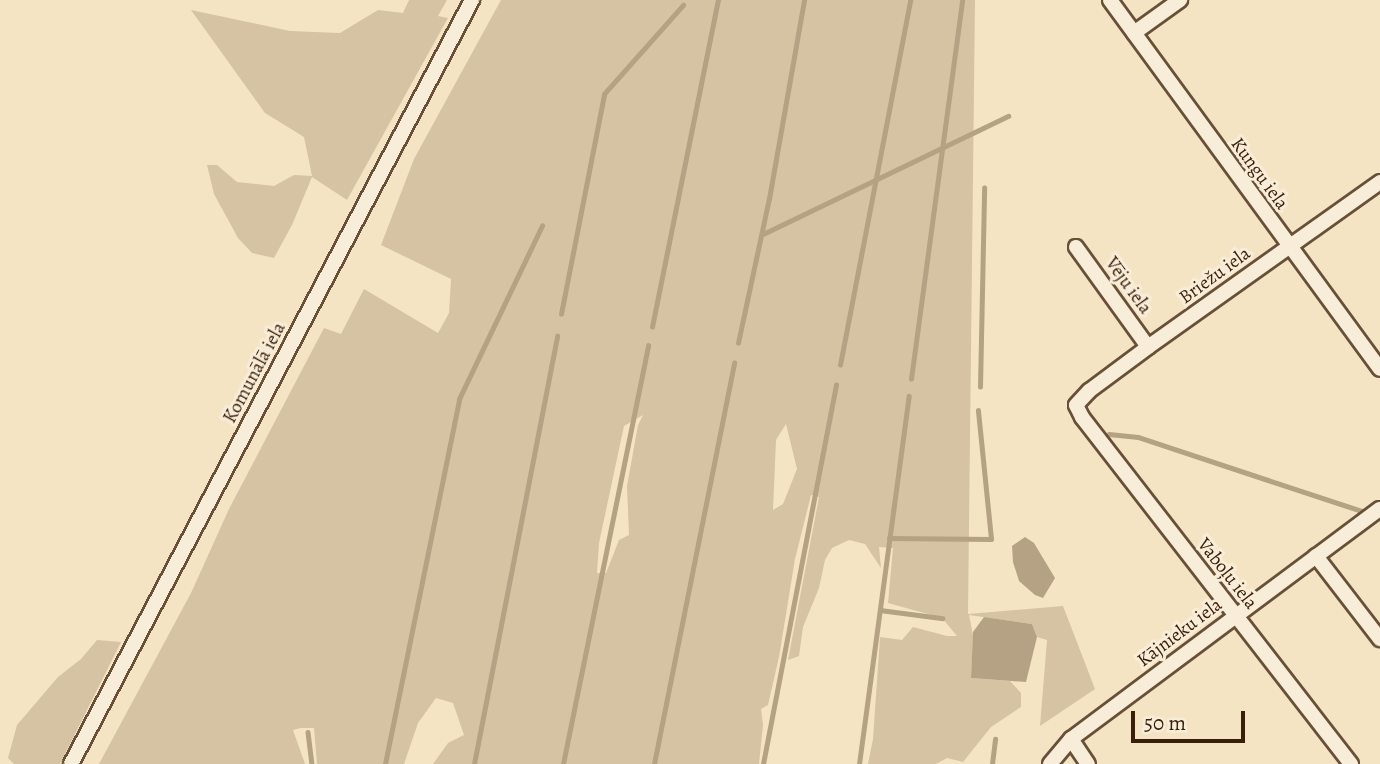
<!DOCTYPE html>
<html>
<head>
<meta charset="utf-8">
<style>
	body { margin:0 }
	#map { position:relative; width:1380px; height:764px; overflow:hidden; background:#f5e4c4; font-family:Alegreya,serif }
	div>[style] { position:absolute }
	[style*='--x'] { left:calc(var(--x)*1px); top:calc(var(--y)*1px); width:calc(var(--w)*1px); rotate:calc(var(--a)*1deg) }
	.green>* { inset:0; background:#d5c3a4 }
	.water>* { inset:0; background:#b5a184 }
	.stream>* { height:4.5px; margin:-2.25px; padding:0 2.25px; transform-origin:2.25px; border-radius:2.25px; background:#b5a184 }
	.roads { filter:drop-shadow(2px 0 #685038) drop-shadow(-2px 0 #685038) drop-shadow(0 2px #685038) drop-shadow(0 -2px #685038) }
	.minor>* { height:14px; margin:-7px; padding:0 7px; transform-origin:7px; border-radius:7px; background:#f8edd9 }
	span { translate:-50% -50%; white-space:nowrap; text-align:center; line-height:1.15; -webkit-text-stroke:6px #f8edd9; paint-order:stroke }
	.street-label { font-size:19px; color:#391f09 }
	.scale { position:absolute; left:1131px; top:711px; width:114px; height:32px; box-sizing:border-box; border:4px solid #391f09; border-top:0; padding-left:9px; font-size:21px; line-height:24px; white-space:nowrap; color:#391f09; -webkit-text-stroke:5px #f8edd9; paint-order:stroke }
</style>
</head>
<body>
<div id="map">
	<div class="green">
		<div style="clip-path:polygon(409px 0,447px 0,438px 16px,448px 18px,347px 200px,312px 177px,292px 225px,274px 258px,252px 253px,238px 238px,214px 194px,207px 165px,217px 165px,237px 182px,274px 186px,294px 175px,312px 176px,304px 137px,265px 113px,191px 10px,290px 31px,340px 33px,378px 10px,403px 13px)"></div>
		<div style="clip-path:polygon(evenodd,501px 0,975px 0,968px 614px,1063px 606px,1095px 689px,1040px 726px,1047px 640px,1037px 637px,1032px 624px,969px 615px,973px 635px,971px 678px,1010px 681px,1021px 693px,1021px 707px,991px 727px,963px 762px,947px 758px,936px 764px,868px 764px,873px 739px,880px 637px,902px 640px,913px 627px,947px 636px,957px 636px,942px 618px,888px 603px,893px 548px,879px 547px,881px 568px,865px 544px,849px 540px,832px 548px,825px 560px,819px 588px,803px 627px,799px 656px,788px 660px,819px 497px,811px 495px,795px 559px,779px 657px,768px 705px,761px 709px,763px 725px,759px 764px,433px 764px,448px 743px,464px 735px,453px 703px,436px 698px,418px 723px,404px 764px,317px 764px,314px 728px,301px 728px,293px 730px,305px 764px,99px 764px,191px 593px,229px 509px,324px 328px,341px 334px,364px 289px,438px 333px,449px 313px,451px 279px,381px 245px,414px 159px,501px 0,643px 415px,638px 425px,627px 486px,629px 535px,619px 540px,606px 573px,597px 573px,599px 543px,624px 426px,643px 415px,501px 0,786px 424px,797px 469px,783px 504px,773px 510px,776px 440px,786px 424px)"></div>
		<div style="clip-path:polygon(97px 640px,121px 642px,60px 764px,14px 764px,8px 758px,17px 725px,58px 677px,81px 659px)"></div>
	</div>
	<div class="water">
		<div style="clip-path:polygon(1025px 537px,1034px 543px,1055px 578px,1043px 598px,1035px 595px,1019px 581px,1013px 562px,1012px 546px)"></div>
		<div style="clip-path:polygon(984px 617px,1032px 624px,1037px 637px,1026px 682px,971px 678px,973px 632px)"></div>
	</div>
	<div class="stream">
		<div style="--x:763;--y:234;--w:272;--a:-25.7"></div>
		<div style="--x:561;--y:314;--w:224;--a:-78.9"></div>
		<div style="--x:604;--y:94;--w:119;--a:-48.4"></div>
		<div style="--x:652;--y:327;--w:334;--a:-78.6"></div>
		<div style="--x:738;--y:343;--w:147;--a:-77.9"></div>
		<div style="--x:769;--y:199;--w:202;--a:-80"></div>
		<div style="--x:840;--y:365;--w:372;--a:-79.1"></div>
		<div style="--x:911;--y:379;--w:382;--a:-82.3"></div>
		<div style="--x:980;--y:387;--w:199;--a:-88.8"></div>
		<div style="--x:1109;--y:434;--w:29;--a:6"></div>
		<div style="--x:1138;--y:437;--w:236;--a:18.3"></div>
		<div style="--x:889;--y:538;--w:102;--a:0.6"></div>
		<div style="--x:991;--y:539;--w:129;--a:-95.8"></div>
		<div style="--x:880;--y:610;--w:63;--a:7.4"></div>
		<div style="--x:308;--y:732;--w:32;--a:83"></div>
		<div style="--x:385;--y:764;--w:372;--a:-78.5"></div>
		<div style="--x:459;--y:399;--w:192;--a:-64.4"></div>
		<div style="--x:474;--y:764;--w:436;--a:-79"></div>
		<div style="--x:563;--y:764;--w:427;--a:-78.5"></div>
		<div style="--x:654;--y:764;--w:409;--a:-78.7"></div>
		<div style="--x:763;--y:764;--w:386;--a:-79.1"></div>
		<div style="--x:859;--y:764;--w:371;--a:-82.3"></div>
		<div style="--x:992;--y:764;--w:25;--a:-83"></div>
	</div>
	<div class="roads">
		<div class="minor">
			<div style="--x:1110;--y:0;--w:457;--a:53.8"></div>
			<div style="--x:1134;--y:33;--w:57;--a:-35.7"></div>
			<div style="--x:1076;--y:247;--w:123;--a:54.2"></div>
			<div style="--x:1316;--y:556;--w:105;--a:52.4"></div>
			<div style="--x:1071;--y:739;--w:30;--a:56"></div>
			<div style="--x:71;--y:764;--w:863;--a:-62.31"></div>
			<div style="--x:1050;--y:764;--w:33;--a:-50"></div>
			<div style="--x:1071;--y:739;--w:385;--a:-36.7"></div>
			<div style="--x:1351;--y:764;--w:439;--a:-127.8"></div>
			<div style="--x:1082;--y:417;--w:13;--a:-117"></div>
			<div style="--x:1076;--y:405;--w:19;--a:-47"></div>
			<div style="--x:1089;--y:391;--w:74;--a:-36.7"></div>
			<div style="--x:1148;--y:347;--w:285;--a:-35.4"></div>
		</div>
	</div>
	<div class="street-label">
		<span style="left:1259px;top:174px;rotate:54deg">Kungu iela</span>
		<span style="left:1215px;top:276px;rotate:-36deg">Briežu iela</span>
		<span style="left:1128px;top:286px;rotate:54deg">Vēju iela</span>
		<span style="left:255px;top:373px;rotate:-62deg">Komunālā iela</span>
		<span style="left:1227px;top:574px;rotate:52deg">Vaboļu iela</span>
		<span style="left:1180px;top:633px;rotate:-37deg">Kājnieku iela</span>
	</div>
	<div class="scale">50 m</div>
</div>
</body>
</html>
